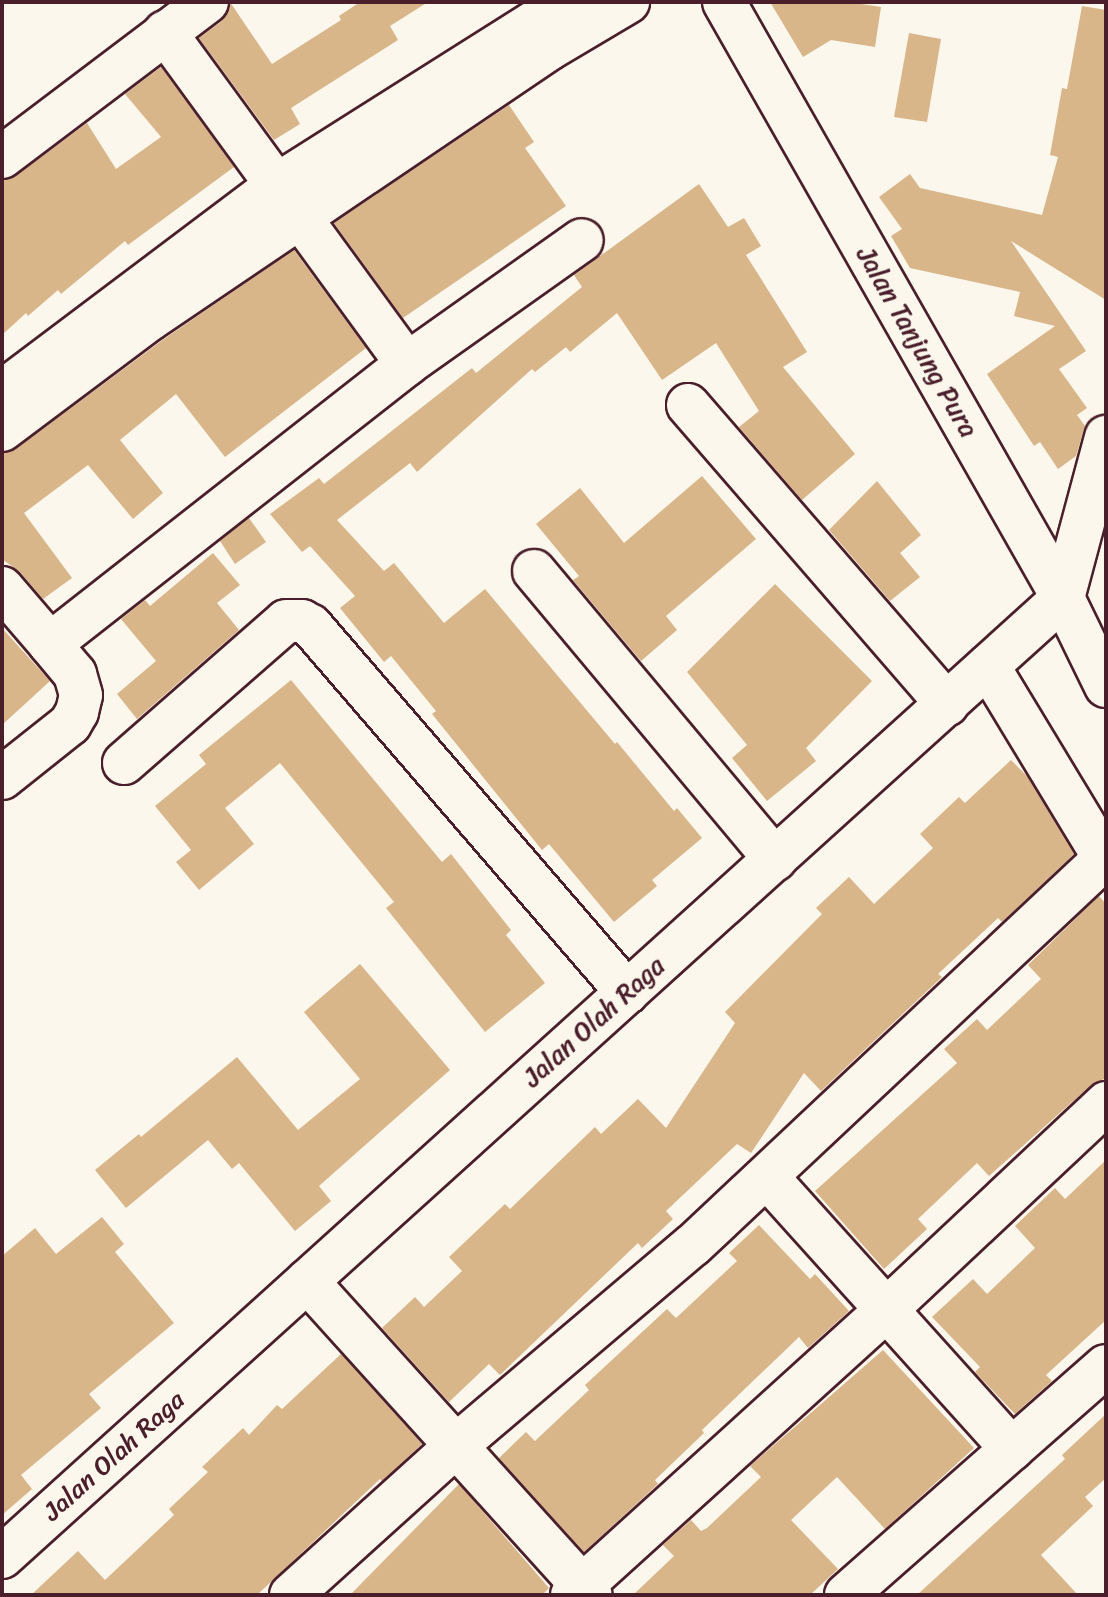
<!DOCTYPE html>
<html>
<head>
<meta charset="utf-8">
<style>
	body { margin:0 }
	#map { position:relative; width:1108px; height:1597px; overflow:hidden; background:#fbf7ec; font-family:Sriracha,sans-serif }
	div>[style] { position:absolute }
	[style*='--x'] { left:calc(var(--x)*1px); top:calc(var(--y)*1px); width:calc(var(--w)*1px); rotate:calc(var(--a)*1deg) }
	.building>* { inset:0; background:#d8b68a }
	.roads { filter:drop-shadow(2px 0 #4a1f2b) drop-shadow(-2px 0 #4a1f2b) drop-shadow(0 2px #4a1f2b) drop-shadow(0 -2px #4a1f2b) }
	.minor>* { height:42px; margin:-21px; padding:0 21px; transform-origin:21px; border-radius:21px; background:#fbf7ec }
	span { translate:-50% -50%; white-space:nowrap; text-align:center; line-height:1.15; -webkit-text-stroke:6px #fbf7ec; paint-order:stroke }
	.street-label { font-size:26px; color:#4a1f2b }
	.frame { position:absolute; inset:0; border:4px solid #4a1f2b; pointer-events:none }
</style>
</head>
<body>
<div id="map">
	<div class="building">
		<div style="clip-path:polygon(230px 2px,272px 64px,341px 20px,339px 16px,360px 2px,428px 2px,390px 26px,398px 40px,291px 108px,300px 124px,274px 140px,199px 38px,222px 21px)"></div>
		<div style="clip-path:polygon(770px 2px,849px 2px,881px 7px,875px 47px,831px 40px,803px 57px)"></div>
		<div style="clip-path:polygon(1082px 6px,1106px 10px,1106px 300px,1011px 241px,1086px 351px,1059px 369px,1087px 408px,1077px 415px,1085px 426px,1076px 456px,1058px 469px,1040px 442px,1034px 446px,987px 374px,1055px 326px,1014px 316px,1020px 292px,910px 268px,891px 236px,902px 229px,879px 197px,910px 174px,920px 188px,1042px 215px,1058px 157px,1050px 155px,1062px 88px,1067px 89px)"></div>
		<div style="clip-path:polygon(909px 33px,941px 39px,927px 122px,894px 117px)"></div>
		<div style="clip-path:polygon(161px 67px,234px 167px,128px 245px,125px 241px,61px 294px,58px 290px,28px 316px,26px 313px,2px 335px,2px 180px,16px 176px,87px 123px,116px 169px,161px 137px,125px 94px)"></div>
		<div style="clip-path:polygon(509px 105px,534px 142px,525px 148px,566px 206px,403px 318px,334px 223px)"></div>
		<div style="clip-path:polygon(699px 184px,728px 227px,744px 218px,761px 246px,746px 255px,807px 352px,783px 367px,855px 454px,802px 500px,739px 427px,759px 411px,716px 343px,662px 380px,617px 313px,570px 352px,566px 347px,535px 372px,532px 369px,417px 472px,410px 463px,337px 520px,384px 571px,394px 563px,444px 623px,485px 589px,615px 744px,617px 742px,674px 811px,677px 808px,702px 838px,652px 880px,657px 886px,614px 922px,549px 844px,542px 850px,432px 714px,436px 711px,391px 656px,384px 662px,340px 608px,355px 596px,310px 546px,302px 552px,270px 514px,319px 478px,324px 484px,472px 368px,476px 373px,582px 287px,574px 275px)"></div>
		<div style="clip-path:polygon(294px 250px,366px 348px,225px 457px,176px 394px,120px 440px,163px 493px,133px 519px,88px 465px,24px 513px,72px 578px,43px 599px,20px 572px,2px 559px,2px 454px,16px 449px,164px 339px)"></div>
		<div style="clip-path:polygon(702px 476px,756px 539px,666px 616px,677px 630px,641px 661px,573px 580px,579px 576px,536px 524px,580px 488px,624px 543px)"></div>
		<div style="clip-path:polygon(877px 481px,921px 535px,900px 553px,920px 577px,890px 601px,829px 530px)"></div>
		<div style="clip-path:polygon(249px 518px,266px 542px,235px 564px,220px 541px)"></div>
		<div style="clip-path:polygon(213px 553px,240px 585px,217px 603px,239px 630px,137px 719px,117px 694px,156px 661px,121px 619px,145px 600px,150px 606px)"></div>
		<div style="clip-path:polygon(775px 584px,872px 681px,806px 748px,816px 761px,767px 801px,732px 758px,747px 745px,687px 672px)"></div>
		<div style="clip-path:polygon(2px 628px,50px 681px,2px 725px)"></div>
		<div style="clip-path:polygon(291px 680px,442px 862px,451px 854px,511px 930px,506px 935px,545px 983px,485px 1032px,386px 908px,394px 902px,280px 763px,225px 808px,254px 844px,199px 890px,176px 862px,191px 850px,155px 806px,206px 764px,199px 755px)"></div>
		<div style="clip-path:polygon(1011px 760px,1027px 776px,1074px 854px,1002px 922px,998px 918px,938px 974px,942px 977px,821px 1091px,804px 1073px,751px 1153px,737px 1144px,666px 1211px,673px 1219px,642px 1248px,638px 1243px,500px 1375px,489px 1364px,449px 1402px,382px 1328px,415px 1297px,424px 1307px,462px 1271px,449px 1257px,505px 1204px,510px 1209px,595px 1127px,601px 1134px,638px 1099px,666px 1128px,735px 1023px,725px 1012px,822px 914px,816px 908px,849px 877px,874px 904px,933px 848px,920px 834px,959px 797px,965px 803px)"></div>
		<div style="clip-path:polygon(1099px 896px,1106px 904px,1106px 1078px,1090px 1086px,989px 1176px,977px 1163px,918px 1219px,927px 1229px,884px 1269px,815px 1191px,957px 1063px,944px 1049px,977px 1019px,987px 1030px,1041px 979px,1028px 965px)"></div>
		<div style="clip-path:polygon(360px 964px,450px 1070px,319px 1186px,331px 1201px,295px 1231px,239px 1163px,232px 1169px,208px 1140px,126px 1208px,95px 1170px,139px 1134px,141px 1137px,237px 1057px,298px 1130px,360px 1079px,304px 1012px)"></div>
		<div style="clip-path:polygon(1106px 1160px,1106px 1320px,1046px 1375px,1052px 1381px,1015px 1414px,975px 1372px,980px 1367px,932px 1317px,973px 1279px,987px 1294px,1035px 1248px,1015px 1226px,1055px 1188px,1065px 1199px)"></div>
		<div style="clip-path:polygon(102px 1217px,124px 1244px,115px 1252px,174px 1323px,89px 1394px,101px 1408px,21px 1475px,32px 1489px,2px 1515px,2px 1256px,35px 1228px,56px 1254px)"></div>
		<div style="clip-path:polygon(759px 1225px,810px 1279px,815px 1274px,849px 1311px,808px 1348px,799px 1337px,702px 1430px,704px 1433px,655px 1480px,658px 1484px,584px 1552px,499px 1458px,526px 1432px,535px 1441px,589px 1390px,585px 1385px,667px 1309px,676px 1318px,737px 1261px,729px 1253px)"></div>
		<div style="clip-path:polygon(883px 1350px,974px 1448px,885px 1529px,837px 1477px,791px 1520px,838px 1569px,810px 1595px,633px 1595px,674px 1556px,663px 1545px,691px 1520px,701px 1531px,707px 1528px,761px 1477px,750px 1466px)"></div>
		<div style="clip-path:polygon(341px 1354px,422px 1444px,382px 1481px,380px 1479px,257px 1595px,31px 1595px,78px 1551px,105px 1580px,174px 1515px,169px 1509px,208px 1472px,202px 1467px,243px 1428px,249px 1435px,277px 1405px,282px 1409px)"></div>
		<div style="clip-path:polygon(1106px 1414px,1106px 1478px,1085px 1497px,1093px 1506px,1041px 1555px,1078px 1595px,917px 1595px,1065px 1459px,1062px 1455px)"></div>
		<div style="clip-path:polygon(459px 1484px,549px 1588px,542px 1595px,350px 1595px)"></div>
	</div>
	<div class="roads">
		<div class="minor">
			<div style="--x:724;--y:2;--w:686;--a:60.37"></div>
			<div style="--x:1063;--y:598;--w:98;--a:64"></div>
			<div style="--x:165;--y:32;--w:411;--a:53.9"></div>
			<div style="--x:2;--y:157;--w:257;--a:-37.1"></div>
			<div style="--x:2;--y:392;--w:342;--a:-37"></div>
			<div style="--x:275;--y:186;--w:344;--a:-32.3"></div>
			<div style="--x:688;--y:405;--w:396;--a:49.1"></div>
			<div style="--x:2;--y:430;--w:185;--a:-36.9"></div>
			<div style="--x:150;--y:319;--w:482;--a:-34.1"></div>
			<div style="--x:549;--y:49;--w:92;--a:-30.7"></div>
			<div style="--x:534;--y:571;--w:376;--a:50.1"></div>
			<div style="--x:2;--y:588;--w:74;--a:49.4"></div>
			<div style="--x:50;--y:644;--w:454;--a:-38.1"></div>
			<div style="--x:407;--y:364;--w:214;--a:-35.3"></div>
			<div style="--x:988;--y:666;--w:228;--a:58.8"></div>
			<div style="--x:124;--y:763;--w:215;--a:-41.2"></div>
			<div style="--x:286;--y:621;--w:16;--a:0"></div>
			<div style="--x:302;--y:621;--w:10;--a:29"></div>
			<div style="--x:311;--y:626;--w:484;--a:49.2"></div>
			<div style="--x:2;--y:778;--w:87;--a:-38.5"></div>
			<div style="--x:70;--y:724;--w:14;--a:-60"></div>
			<div style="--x:77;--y:712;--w:17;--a:-77"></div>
			<div style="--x:81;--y:695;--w:22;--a:-106"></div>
			<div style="--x:75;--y:674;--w:39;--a:-130"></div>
			<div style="--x:767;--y:1177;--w:366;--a:48"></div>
			<div style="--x:307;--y:1281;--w:423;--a:47.9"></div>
			<div style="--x:2;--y:1557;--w:1430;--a:-42.11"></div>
			<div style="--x:1063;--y:598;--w:167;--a:-75"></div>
			<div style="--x:291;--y:1595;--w:225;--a:-42.1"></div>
			<div style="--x:458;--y:1444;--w:308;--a:-40.3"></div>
			<div style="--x:693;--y:1245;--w:565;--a:-43.21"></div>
			<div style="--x:572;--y:1595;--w:425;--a:-42.2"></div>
			<div style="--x:887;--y:1309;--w:301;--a:-43.2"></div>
			<div style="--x:846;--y:1595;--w:346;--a:-41.4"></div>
		</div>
	</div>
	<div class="street-label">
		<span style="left:917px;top:342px;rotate:60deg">Jalan Tanjung Pura</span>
		<span style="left:594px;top:1022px;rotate:-42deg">Jalan Olah Raga</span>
		<span style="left:114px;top:1456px;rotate:-42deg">Jalan Olah Raga</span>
	</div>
	<div class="frame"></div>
</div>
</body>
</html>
